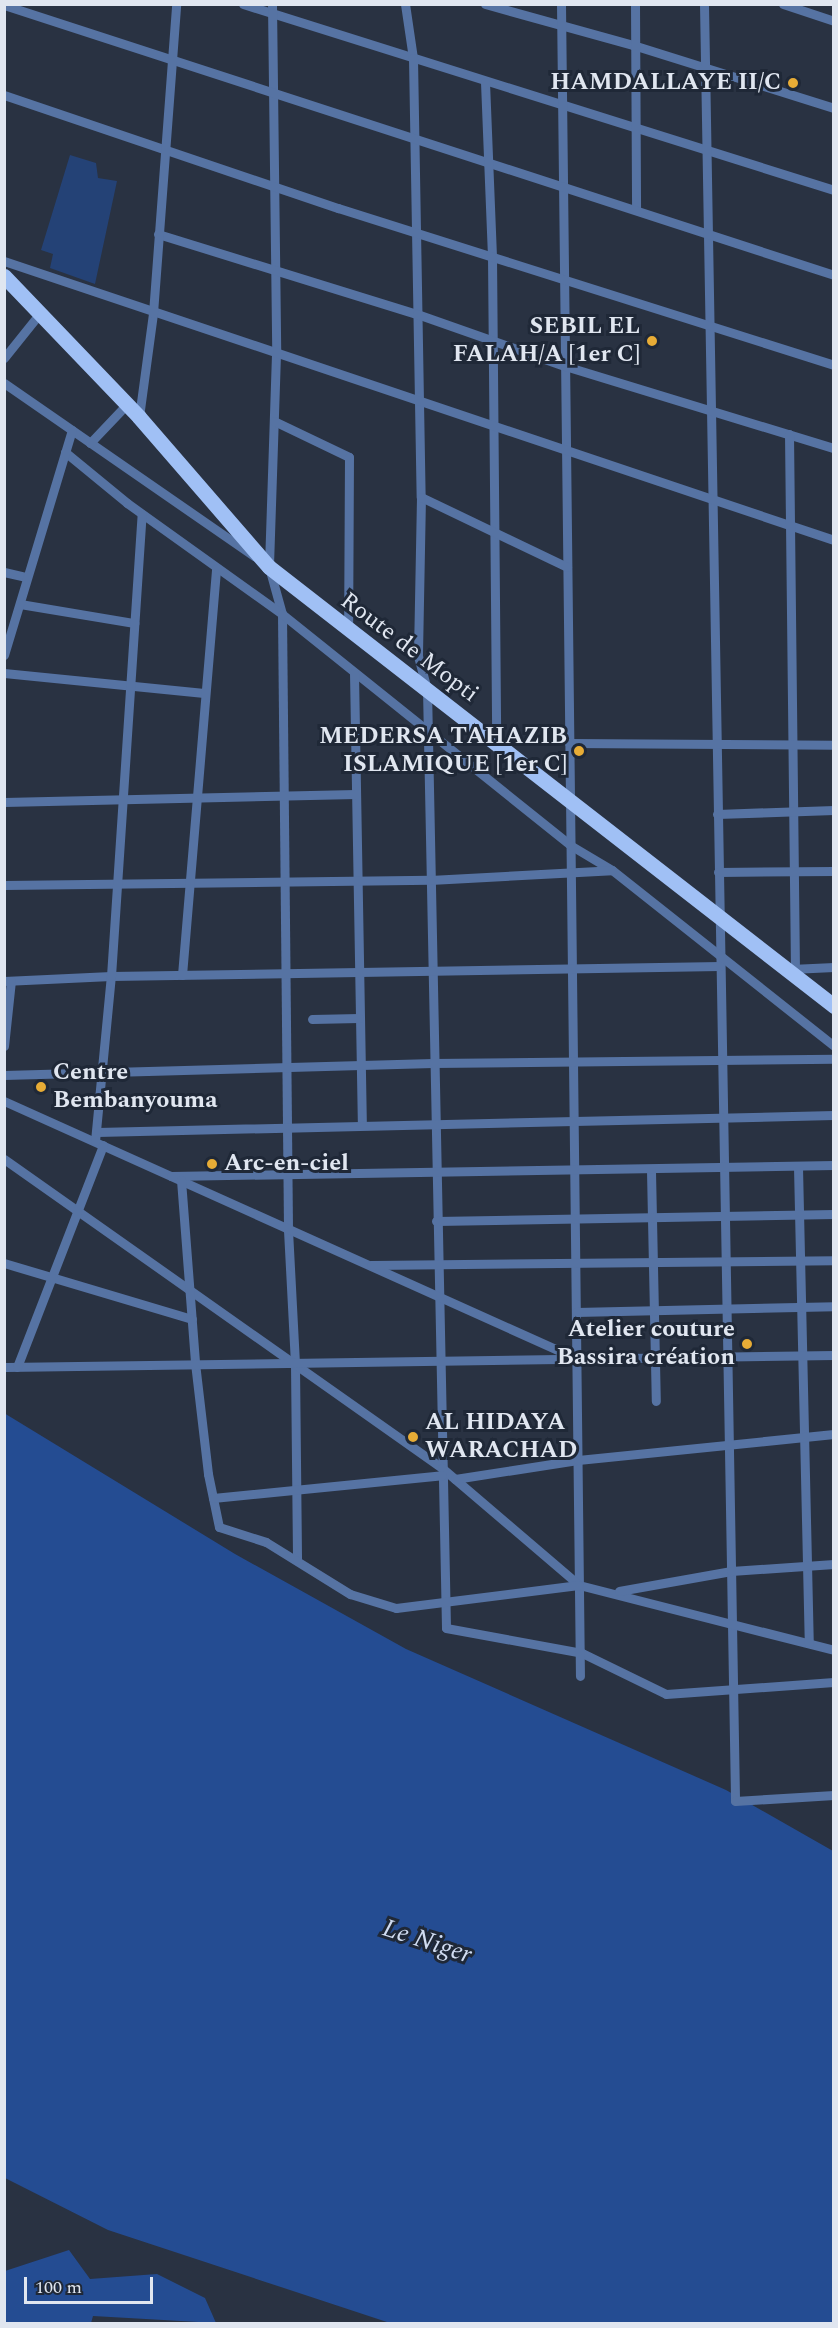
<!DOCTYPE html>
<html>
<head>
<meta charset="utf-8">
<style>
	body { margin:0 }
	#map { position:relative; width:838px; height:2328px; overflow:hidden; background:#293242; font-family:Spectral,serif }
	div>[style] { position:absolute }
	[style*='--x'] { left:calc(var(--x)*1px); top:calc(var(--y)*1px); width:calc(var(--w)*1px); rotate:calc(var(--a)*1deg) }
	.green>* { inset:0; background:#244276 }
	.water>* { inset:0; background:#244c92 }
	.minor>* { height:9px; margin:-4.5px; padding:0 4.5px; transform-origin:4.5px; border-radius:4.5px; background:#5673a3 }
	.trunk>* { height:15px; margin:-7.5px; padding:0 7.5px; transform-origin:7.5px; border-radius:7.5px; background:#a0c0f5 }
	.dots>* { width:16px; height:16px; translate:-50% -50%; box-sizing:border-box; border:3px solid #1f2837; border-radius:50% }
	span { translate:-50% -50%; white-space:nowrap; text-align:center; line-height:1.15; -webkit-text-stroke:6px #1f2837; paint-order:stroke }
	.poi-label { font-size:24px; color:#e0e6f0; font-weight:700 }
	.right { translate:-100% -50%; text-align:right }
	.left { translate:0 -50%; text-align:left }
	.street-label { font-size:24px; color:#e0e6f0 }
	.water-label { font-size:26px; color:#d0dcf1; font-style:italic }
	.frame { position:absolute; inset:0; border:6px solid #e0e6f0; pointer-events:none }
	.scale { position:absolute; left:24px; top:2277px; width:129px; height:27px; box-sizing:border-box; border:3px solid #e0e6f0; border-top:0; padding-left:8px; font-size:18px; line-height:21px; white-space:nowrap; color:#e0e6f0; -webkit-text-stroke:4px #1f2837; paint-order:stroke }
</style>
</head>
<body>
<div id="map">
	<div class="green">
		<div style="clip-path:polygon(70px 155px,96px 163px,98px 178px,117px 181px,95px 284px,50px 268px,53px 254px,41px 250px)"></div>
	</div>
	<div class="water">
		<div style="clip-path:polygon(4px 1413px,235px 1554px,406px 1649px,726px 1790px,833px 1851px,833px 2323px,390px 2323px,108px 2230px,5px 2178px)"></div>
		<div style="clip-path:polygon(69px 2250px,90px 2279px,157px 2274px,205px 2298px,216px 2323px,93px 2316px,91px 2323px,5px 2323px,5px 2271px)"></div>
	</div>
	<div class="minor">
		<div style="--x:243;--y:4;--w:620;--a:17.47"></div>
		<div style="--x:272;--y:4;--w:350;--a:89.3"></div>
		<div style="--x:276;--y:354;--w:213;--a:91.9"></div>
		<div style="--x:269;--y:567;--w:49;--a:74.5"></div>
		<div style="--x:282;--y:614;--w:616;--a:89.44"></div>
		<div style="--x:288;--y:1230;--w:135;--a:87"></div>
		<div style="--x:295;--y:1365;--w:193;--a:89.4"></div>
		<div style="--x:405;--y:4;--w:55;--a:81.6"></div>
		<div style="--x:413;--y:58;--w:439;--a:89"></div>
		<div style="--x:421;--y:497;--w:159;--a:91.1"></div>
		<div style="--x:418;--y:656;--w:34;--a:75"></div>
		<div style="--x:427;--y:689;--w:939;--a:88.84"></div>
		<div style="--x:446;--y:1628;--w:138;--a:10.4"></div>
		<div style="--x:582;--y:1653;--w:93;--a:26"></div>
		<div style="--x:666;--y:1694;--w:168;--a:-4.1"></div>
		<div style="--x:485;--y:4;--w:154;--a:15.5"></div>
		<div style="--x:633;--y:45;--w:211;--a:17.4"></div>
		<div style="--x:561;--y:4;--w:1672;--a:89.35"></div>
		<div style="--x:635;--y:4;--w:206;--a:89.7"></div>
		<div style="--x:704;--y:4;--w:1797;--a:89.01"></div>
		<div style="--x:735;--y:1801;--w:99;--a:-3.5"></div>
		<div style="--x:783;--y:4;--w:54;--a:18.4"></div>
		<div style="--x:4;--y:5;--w:873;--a:18.02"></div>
		<div style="--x:485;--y:82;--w:174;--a:87.7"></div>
		<div style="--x:492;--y:256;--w:485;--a:89.5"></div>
		<div style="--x:4;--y:95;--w:353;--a:18.7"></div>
		<div style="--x:338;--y:208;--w:520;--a:17.56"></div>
		<div style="--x:158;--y:234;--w:271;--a:17.2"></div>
		<div style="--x:417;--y:314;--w:157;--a:19.4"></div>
		<div style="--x:565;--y:366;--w:281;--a:17"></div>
		<div style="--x:4;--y:261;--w:876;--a:18.58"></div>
		<div style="--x:4;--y:358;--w:58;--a:-51.3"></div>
		<div style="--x:4;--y:383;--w:305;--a:34.7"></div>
		<div style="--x:139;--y:417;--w:105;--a:-82.3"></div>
		<div style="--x:153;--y:313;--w:310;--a:-85.7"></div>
		<div style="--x:274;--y:421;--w:83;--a:25.6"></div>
		<div style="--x:349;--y:457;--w:172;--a:90.3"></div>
		<div style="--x:789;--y:434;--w:535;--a:89.36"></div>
		<div style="--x:90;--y:443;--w:54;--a:-46.5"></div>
		<div style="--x:65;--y:452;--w:80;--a:39.4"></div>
		<div style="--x:127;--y:503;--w:191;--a:35.6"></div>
		<div style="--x:282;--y:614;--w:369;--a:38.7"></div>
		<div style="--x:570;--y:845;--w:49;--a:30.8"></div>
		<div style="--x:612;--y:870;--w:283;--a:38.4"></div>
		<div style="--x:421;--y:497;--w:162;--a:25.6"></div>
		<div style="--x:4;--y:572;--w:23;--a:13"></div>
		<div style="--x:20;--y:604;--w:116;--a:9.5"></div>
		<div style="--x:4;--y:655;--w:235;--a:-73.2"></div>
		<div style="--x:4;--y:673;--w:201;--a:5.7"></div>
		<div style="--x:354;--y:673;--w:451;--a:89"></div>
		<div style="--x:569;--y:743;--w:265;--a:0.4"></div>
		<div style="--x:4;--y:802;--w:352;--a:-1.3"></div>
		<div style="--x:717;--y:814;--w:117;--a:-2"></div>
		<div style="--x:718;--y:872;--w:116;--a:-0.5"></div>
		<div style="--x:4;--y:885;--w:426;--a:-0.7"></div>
		<div style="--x:430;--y:880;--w:182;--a:-3.1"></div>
		<div style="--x:791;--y:969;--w:43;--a:-2.7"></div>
		<div style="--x:182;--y:975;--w:408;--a:-85.2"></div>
		<div style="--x:4;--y:981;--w:107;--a:-2.7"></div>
		<div style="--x:111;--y:976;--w:609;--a:-0.94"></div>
		<div style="--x:312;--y:1019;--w:47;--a:-1.2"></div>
		<div style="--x:4;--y:1046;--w:65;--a:-83.9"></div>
		<div style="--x:4;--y:1075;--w:429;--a:-1.6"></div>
		<div style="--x:433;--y:1063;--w:401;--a:-0.6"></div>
		<div style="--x:4;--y:1101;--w:622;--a:24.22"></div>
		<div style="--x:97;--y:1132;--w:737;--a:-1.32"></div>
		<div style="--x:95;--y:1141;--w:166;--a:-84.5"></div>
		<div style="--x:111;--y:976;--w:463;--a:-86.2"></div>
		<div style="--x:4;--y:1159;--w:536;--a:35.2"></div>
		<div style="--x:442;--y:1468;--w:180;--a:40.5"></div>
		<div style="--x:579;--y:1585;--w:263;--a:14.3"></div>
		<div style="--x:798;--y:1167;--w:476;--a:88.7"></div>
		<div style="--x:651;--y:1171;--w:230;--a:88.8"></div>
		<div style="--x:171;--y:1176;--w:663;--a:-0.95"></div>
		<div style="--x:181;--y:1180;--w:184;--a:85.6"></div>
		<div style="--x:195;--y:1363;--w:112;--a:83.3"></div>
		<div style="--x:208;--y:1474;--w:54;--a:78.3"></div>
		<div style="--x:219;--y:1527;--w:49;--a:17.7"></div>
		<div style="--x:266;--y:1542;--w:99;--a:31.8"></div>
		<div style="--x:350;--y:1594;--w:48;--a:16.9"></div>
		<div style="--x:396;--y:1608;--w:184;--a:-7.2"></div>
		<div style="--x:436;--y:1221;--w:398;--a:-1"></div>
		<div style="--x:4;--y:1263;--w:196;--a:16.6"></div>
		<div style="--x:371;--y:1265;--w:463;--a:-0.6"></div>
		<div style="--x:576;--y:1312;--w:258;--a:-1.3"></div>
		<div style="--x:6;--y:1367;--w:828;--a:-0.83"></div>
		<div style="--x:17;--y:1367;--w:238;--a:-68.8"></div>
		<div style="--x:455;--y:1479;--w:124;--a:-8.8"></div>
		<div style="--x:578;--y:1460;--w:257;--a:-5.8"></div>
		<div style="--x:213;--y:1498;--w:230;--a:-5.7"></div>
		<div style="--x:619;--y:1591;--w:114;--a:-10.1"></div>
		<div style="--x:731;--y:1571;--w:103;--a:-3.9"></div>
	</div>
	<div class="trunk">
		<div style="--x:4;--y:276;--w:195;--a:46.2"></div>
		<div style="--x:139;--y:417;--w:198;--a:49.1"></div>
		<div style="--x:269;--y:567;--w:716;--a:37.85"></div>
	</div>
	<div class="dots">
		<div style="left:793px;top:83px;background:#e7ac36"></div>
		<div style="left:652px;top:341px;background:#e7ac36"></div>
		<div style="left:579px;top:751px;background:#e7ac36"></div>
		<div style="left:41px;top:1087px;background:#e7ac36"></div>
		<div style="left:212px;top:1164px;background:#e7ac36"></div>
		<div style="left:747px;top:1344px;background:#e7ac36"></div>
		<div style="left:413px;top:1437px;background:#e7ac36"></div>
	</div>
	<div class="poi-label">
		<span class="right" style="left:781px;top:83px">HAMDALLAYE II/C</span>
		<span class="right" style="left:640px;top:341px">SEBIL EL<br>FALAH/A [1er C]</span>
		<span class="right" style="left:567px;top:751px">MEDERSA TAHAZIB<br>ISLAMIQUE [1er C]</span>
		<span class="left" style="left:53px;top:1087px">Centre<br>Bembanyouma</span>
		<span class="left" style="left:224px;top:1164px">Arc-en-ciel</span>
		<span class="right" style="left:735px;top:1344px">Atelier couture<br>Bassira création</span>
		<span class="left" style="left:425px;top:1437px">AL HIDAYA<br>WARACHAD</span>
	</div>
	<div class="street-label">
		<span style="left:409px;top:648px;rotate:37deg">Route de Mopti</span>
	</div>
	<div class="water-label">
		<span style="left:427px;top:1942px;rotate:18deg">Le Niger</span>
	</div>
	<div class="frame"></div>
	<div class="scale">100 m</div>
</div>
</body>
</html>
